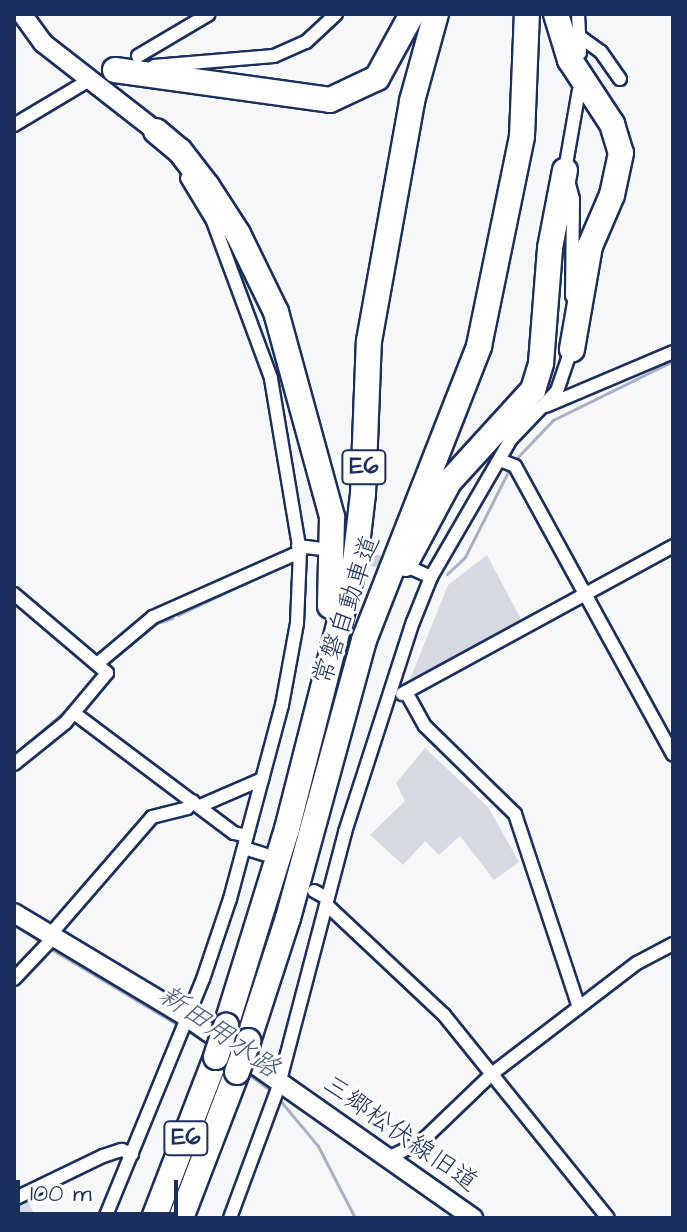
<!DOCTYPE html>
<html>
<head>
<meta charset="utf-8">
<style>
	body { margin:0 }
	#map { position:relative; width:687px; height:1232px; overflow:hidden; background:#f6f7f9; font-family:"Architects Daughter","Klee One",sans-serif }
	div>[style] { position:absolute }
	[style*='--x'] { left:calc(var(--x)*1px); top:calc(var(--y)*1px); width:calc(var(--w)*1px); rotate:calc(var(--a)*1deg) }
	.green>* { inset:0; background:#d6d9e2 }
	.stream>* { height:3px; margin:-1.5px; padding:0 1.5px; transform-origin:1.5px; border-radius:1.5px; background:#a9b0c1 }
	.street-tunnel>* { height:12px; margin-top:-6px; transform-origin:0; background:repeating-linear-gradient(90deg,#cacfda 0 12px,transparent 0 18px) }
	.roads { filter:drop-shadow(2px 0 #1b2f5e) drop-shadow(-2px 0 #1b2f5e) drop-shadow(0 2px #1b2f5e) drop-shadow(0 -2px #1b2f5e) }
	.street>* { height:12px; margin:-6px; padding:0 6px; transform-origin:6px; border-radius:6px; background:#fff }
	.secondary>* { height:18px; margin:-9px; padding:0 9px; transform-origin:9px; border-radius:9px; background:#fff }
	.highway>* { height:24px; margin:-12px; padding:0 12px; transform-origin:12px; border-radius:12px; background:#fff }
	.bridges { filter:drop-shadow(2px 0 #1b2f5e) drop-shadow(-2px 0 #1b2f5e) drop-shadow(0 2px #1b2f5e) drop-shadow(0 -2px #1b2f5e) }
	.highway-bridge>* { height:24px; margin:-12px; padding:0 12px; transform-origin:12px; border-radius:12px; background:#fff }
	span { translate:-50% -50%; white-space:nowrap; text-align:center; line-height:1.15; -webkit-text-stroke:6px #fff; paint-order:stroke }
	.shield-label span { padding:2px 6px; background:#fff; border:2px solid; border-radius:6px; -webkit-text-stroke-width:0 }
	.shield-label { font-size:24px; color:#1b2f5e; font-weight:700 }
	.street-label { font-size:26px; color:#1b2f5e }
	.water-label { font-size:28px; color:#4d5c81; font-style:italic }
	.frame { position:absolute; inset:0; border:16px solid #1b2f5e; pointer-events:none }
	.scale { position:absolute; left:16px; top:1180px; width:162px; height:36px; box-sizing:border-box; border:4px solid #1b2f5e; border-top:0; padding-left:10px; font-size:24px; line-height:28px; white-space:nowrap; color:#1b2f5e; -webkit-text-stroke:6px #fff; paint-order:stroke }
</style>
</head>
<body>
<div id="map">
	<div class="green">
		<div style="clip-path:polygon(487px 555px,523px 623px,408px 684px,448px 585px)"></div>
		<div style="clip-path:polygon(425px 748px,488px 807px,519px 862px,494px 880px,460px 836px,439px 855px,425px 841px,403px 865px,370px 835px,405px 801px,396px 783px)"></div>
		<div style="clip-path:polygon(27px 1199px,36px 1218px,14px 1218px,14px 1205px)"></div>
	</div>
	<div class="stream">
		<div style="--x:513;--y:462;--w:58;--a:-46.4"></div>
		<div style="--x:553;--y:420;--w:134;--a:-26.2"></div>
		<div style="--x:447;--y:574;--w:25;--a:-43"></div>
		<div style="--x:465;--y:557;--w:100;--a:-63.2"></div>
		<div style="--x:178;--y:615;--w:101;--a:-25.3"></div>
		<div style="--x:107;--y:664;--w:65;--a:-39.4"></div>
		<div style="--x:157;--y:623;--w:16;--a:-18"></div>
		<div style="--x:14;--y:755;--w:81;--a:-41"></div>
		<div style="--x:14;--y:925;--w:32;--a:32"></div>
		<div style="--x:51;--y:949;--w:148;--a:30.9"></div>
		<div style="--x:188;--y:1031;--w:24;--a:33"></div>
		<div style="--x:247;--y:1073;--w:31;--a:37"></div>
		<div style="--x:278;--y:1098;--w:62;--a:50.2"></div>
		<div style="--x:318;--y:1146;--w:81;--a:62.8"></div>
	</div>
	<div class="street-tunnel">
		<div style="--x:353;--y:556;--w:45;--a:11.6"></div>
	</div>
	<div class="roads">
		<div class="street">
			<div style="--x:578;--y:14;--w:39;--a:87"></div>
			<div style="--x:579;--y:36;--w:27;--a:36"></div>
			<div style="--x:601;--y:52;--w:33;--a:55"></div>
			<div style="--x:138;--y:56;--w:82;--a:-30.6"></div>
			<div style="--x:154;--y:66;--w:120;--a:-4.8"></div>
			<div style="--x:274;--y:56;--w:35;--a:-24"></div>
			<div style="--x:306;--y:42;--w:41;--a:-43"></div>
			<div style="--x:14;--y:125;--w:90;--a:-30.9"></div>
			<div style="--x:572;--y:296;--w:97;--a:-89.4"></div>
			<div style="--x:573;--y:199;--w:30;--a:-105"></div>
			<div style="--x:565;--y:170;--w:81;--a:-80.1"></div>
			<div style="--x:546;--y:406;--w:138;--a:-23"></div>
			<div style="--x:500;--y:460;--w:16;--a:22"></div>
			<div style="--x:515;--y:466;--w:329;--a:61.3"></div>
			<div style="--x:298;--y:546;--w:24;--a:7"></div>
			<div style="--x:413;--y:569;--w:20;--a:24"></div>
			<div style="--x:14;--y:594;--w:122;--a:40.3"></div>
			<div style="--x:107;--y:673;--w:65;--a:130"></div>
			<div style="--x:65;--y:723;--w:65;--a:141.2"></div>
			<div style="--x:97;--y:664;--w:73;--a:-40"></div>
			<div style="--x:153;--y:617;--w:161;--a:-23.9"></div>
			<div style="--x:406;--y:692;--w:39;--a:61"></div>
			<div style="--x:425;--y:726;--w:126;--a:44.4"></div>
			<div style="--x:515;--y:814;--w:203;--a:71.7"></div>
			<div style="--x:402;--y:694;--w:309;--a:-28.6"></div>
			<div style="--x:74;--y:713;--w:200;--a:36.9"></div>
			<div style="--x:234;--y:833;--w:13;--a:13"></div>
			<div style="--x:200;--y:806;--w:68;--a:-23.5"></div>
			<div style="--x:244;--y:848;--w:21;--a:17"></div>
			<div style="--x:314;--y:891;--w:13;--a:29"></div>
			<div style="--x:329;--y:907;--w:158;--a:43.2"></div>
			<div style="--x:444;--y:1015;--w:261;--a:51.1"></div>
			<div style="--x:49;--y:936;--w:157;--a:-49.1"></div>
			<div style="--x:152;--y:817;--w:36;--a:-14"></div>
			<div style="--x:187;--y:808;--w:9;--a:-49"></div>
			<div style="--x:14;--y:979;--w:57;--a:-46.4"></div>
			<div style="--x:386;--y:1159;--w:39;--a:-26"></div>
			<div style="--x:421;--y:1142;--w:100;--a:-43.8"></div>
			<div style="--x:493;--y:1073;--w:181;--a:-37.4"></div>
			<div style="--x:637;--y:963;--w:41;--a:-27.8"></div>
			<div style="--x:14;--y:1199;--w:99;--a:-25.8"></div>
			<div style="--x:103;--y:1156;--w:20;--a:-18"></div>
			<div style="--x:122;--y:1150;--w:11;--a:22"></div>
			<div style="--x:105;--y:1218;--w:258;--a:-67.7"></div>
			<div style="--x:203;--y:979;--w:84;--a:-71.4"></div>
			<div style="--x:230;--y:899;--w:201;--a:-75"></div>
			<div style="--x:282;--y:705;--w:83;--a:-79.6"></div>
			<div style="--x:297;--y:623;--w:71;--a:-87.6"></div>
			<div style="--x:300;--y:552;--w:176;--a:-99.5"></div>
			<div style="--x:271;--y:378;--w:167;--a:-110.3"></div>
			<div style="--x:213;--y:221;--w:50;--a:-121.2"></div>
			<div style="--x:230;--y:1218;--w:139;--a:-69.7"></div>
			<div style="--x:278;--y:1088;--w:265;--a:-75.3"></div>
			<div style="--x:345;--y:832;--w:221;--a:-72.1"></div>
			<div style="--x:413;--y:622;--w:48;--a:-68.2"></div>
			<div style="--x:431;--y:577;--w:160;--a:-59.9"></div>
			<div style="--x:511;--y:439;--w:66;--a:-46.2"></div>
			<div style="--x:557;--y:391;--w:46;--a:-71.2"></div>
		</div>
		<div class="secondary">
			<div style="--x:22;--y:14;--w:36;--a:54"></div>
			<div style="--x:43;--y:43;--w:143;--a:37.9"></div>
			<div style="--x:14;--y:913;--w:202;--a:31"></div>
			<div style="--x:187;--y:1017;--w:350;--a:35.1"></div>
		</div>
		<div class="highway">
			<div style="--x:556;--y:14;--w:48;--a:73.1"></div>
			<div style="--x:570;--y:60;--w:77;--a:56.7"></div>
			<div style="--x:612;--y:124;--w:30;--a:73"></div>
			<div style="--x:621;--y:153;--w:43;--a:102.1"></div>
			<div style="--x:612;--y:195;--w:56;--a:113.3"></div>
			<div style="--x:590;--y:246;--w:105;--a:99.9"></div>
			<div style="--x:115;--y:70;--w:217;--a:7.9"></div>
			<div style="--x:330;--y:100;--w:52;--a:-25.1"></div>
			<div style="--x:377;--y:78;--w:73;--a:-61.3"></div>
			<div style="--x:156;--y:131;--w:31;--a:40"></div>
			<div style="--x:180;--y:151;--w:44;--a:52.4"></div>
			<div style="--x:207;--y:186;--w:57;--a:57.1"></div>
			<div style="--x:238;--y:234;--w:87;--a:64"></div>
			<div style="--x:276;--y:312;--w:213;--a:74.7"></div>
			<div style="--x:332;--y:517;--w:89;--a:91.3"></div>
			<div style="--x:405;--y:564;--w:93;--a:-61.8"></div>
			<div style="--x:449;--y:482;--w:125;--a:-47.6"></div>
			<div style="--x:533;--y:390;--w:28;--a:-73"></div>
			<div style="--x:541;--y:363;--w:115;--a:-85.5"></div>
			<div style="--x:550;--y:248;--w:79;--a:-79.1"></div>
			<div style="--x:226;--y:1026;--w:206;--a:-72.8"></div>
			<div style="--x:287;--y:829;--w:276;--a:-75.7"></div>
			<div style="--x:355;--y:562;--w:68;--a:-83.3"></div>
			<div style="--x:363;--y:494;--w:153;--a:-87.8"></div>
			<div style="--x:369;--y:341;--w:244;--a:-79.8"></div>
			<div style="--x:412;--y:101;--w:90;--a:-74.6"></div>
			<div style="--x:248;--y:1041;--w:129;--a:-72"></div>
			<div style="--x:288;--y:918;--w:288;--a:-74.7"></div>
			<div style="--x:364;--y:640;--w:316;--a:-68.6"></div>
			<div style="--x:479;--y:346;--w:214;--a:-78.4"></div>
			<div style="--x:522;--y:136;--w:122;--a:-87.7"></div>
			<div style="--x:154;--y:1218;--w:173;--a:-68.9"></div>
			<div style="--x:181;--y:1218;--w:156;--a:-69"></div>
		</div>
	</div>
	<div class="bridges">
		<div class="highway-bridge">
			<div style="--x:216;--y:1057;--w:33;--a:-72"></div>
			<div style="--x:237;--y:1072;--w:33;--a:-70"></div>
		</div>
	</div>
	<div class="shield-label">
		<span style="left:364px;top:467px">E6</span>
		<span style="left:186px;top:1138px">E6</span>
	</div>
	<div class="street-label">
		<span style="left:347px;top:610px;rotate:-71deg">常磐自動車道</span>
		<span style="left:400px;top:1134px;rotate:35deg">三郷松伏線旧道</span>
	</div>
	<div class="water-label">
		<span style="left:219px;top:1032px;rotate:35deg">新田用水路</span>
	</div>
	<div class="frame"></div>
	<div class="scale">100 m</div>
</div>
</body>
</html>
